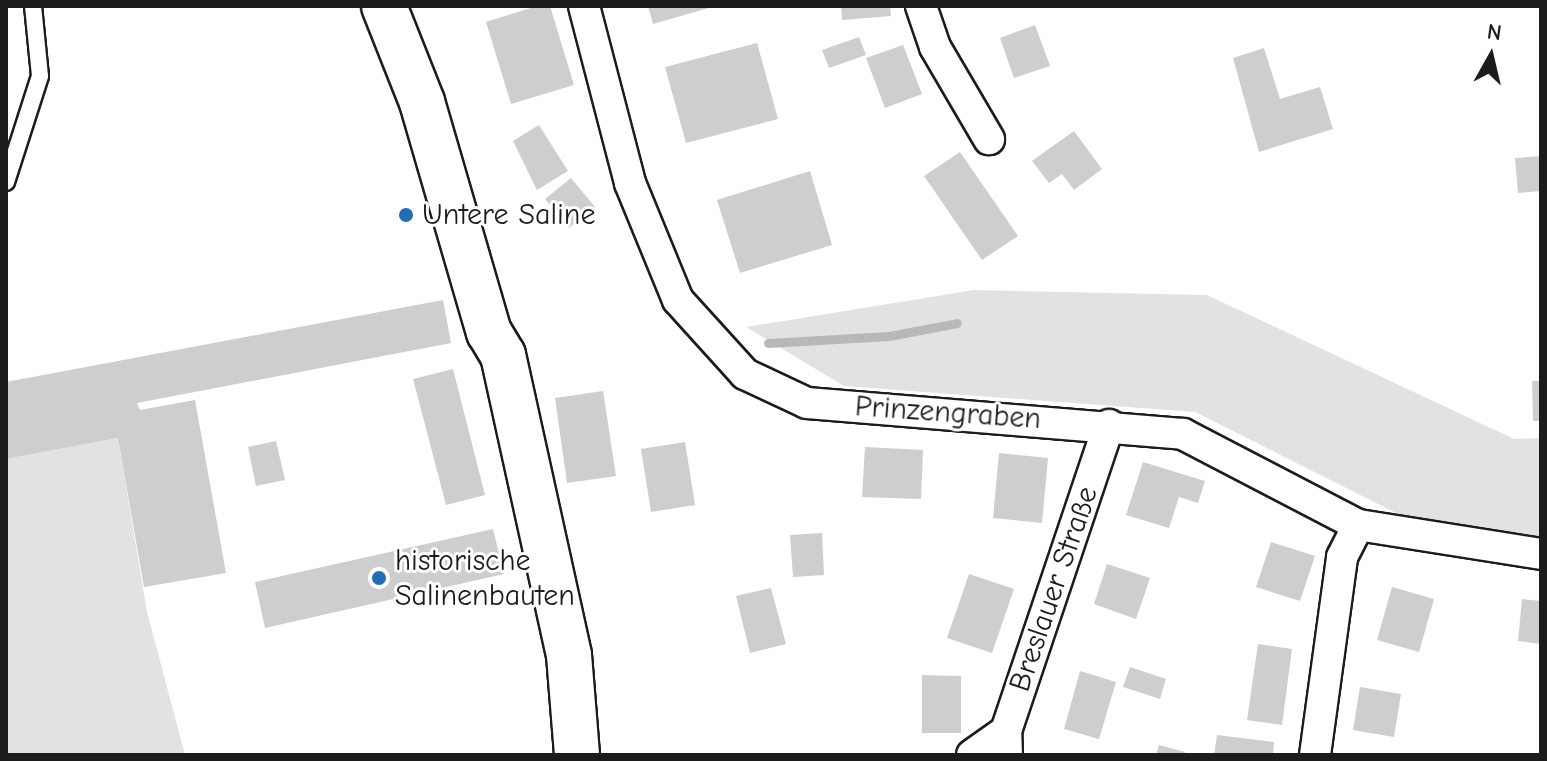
<!DOCTYPE html>
<html>
<head>
<meta charset="utf-8">
<style>
	body { margin:0 }
	#map { position:relative; width:1547px; height:761px; overflow:hidden; background:#fff; font-family:"Comic Neue",sans-serif }
	div>[style] { position:absolute }
	[style*='--x'] { left:calc(var(--x)*1px); top:calc(var(--y)*1px); width:calc(var(--w)*1px); rotate:calc(var(--a)*1deg) }
	.green>* { inset:0; background:#e2e2e2 }
	.stream>* { height:9px; margin:-4.5px; padding:0 4.5px; transform-origin:4.5px; border-radius:4.5px; background:#b8b8b8 }
	.building>* { inset:0; background:#cecece }
	.roads { filter:drop-shadow(2px 0 #1c1c1c) drop-shadow(-2px 0 #1c1c1c) drop-shadow(0 2px #1c1c1c) drop-shadow(0 -2px #1c1c1c) }
	.service>* { height:16px; margin:-8px; padding:0 8px; transform-origin:8px; border-radius:8px; background:#fff }
	.minor>* { height:30px; margin:-15px; padding:0 15px; transform-origin:15px; border-radius:15px; background:#fff }
	.secondary>* { height:44px; margin:-22px; padding:0 22px; transform-origin:22px; border-radius:22px; background:#fff }
	.dots>* { width:22px; height:22px; translate:-50% -50%; box-sizing:border-box; border:4px solid #fff; border-radius:50% }
	span { translate:-50% -50%; white-space:nowrap; text-align:center; line-height:1.15; -webkit-text-stroke:6px #fff; paint-order:stroke }
	.poi-label { font-size:30px; color:#1c1c1c }
	.left { translate:0 -50%; text-align:left }
	.street-label { font-size:30px; color:#1c1c1c }
	.frame { position:absolute; inset:0; border:8px solid #1c1c1c; pointer-events:none }
	.north { position:absolute; left:1451px; top:16px; width:80px; height:80px; -webkit-text-stroke:6px #fff; paint-order:stroke; rotate:8deg; font-size:22px; font-weight:700; line-height:32px; text-align:center; color:#1c1c1c }
	.north::after { content:''; display:block; margin:auto; width:28px; height:36px; background:#1c1c1c; clip-path:polygon(50% 0,100% 100%,50% 72%,0 100%) }
</style>
</head>
<body>
<div id="map">
	<div class="green">
		<div style="clip-path:polygon(974px 290px,1207px 295px,1514px 439px,1541px 438px,1541px 542px,1416px 523px,1195px 412px,844px 386px,746px 327px)"></div>
		<div style="clip-path:polygon(118px 438px,147px 612px,185px 755px,6px 755px,6px 459px)"></div>
	</div>
	<div class="stream">
		<div style="--x:768;--y:343;--w:121;--a:-3.3"></div>
		<div style="--x:889;--y:336;--w:69;--a:-10.8"></div>
	</div>
	<div class="building">
		<div style="clip-path:polygon(537px 6px,550px 6px,574px 85px,511px 104px,486px 22px)"></div>
		<div style="clip-path:polygon(648px 6px,712px 6px,712px 7px,653px 24px)"></div>
		<div style="clip-path:polygon(841px 6px,890px 6px,891px 16px,842px 20px)"></div>
		<div style="clip-path:polygon(1035px 25px,1050px 66px,1014px 78px,1000px 38px)"></div>
		<div style="clip-path:polygon(859px 37px,866px 55px,829px 68px,822px 50px)"></div>
		<div style="clip-path:polygon(757px 43px,778px 119px,686px 143px,665px 67px)"></div>
		<div style="clip-path:polygon(903px 45px,922px 94px,885px 108px,866px 58px)"></div>
		<div style="clip-path:polygon(1264px 48px,1280px 99px,1320px 87px,1333px 129px,1259px 152px,1233px 58px)"></div>
		<div style="clip-path:polygon(539px 125px,568px 171px,537px 190px,513px 141px)"></div>
		<div style="clip-path:polygon(1074px 131px,1102px 169px,1074px 190px,1062px 174px,1049px 183px,1032px 161px)"></div>
		<div style="clip-path:polygon(960px 152px,1018px 236px,982px 260px,924px 176px)"></div>
		<div style="clip-path:polygon(1541px 156px,1541px 191px,1518px 193px,1515px 158px)"></div>
		<div style="clip-path:polygon(810px 171px,832px 245px,740px 273px,717px 200px)"></div>
		<div style="clip-path:polygon(571px 178px,595px 207px,569px 228px,545px 199px)"></div>
		<div style="clip-path:polygon(443px 300px,451px 343px,137px 403px,140px 410px,195px 400px,226px 573px,144px 587px,118px 438px,6px 459px,6px 382px)"></div>
		<div style="clip-path:polygon(453px 369px,485px 495px,446px 505px,413px 379px)"></div>
		<div style="clip-path:polygon(1532px 381px,1541px 381px,1541px 421px,1533px 421px)"></div>
		<div style="clip-path:polygon(603px 391px,616px 476px,567px 483px,555px 398px)"></div>
		<div style="clip-path:polygon(276px 441px,285px 480px,256px 486px,248px 447px)"></div>
		<div style="clip-path:polygon(685px 442px,695px 505px,651px 512px,641px 449px)"></div>
		<div style="clip-path:polygon(865px 447px,923px 450px,921px 499px,862px 497px)"></div>
		<div style="clip-path:polygon(999px 453px,1048px 458px,1042px 523px,993px 518px)"></div>
		<div style="clip-path:polygon(1143px 462px,1205px 481px,1198px 503px,1179px 497px,1169px 528px,1126px 515px)"></div>
		<div style="clip-path:polygon(493px 529px,504px 574px,265px 628px,255px 582px)"></div>
		<div style="clip-path:polygon(822px 533px,824px 575px,793px 577px,790px 535px)"></div>
		<div style="clip-path:polygon(1271px 542px,1315px 556px,1300px 601px,1256px 587px)"></div>
		<div style="clip-path:polygon(1107px 564px,1150px 578px,1136px 619px,1094px 604px)"></div>
		<div style="clip-path:polygon(969px 574px,1014px 589px,992px 653px,947px 638px)"></div>
		<div style="clip-path:polygon(1392px 587px,1434px 599px,1419px 652px,1377px 640px)"></div>
		<div style="clip-path:polygon(771px 588px,786px 644px,750px 653px,736px 596px)"></div>
		<div style="clip-path:polygon(1522px 599px,1541px 601px,1541px 644px,1518px 641px)"></div>
		<div style="clip-path:polygon(1258px 644px,1292px 649px,1282px 725px,1247px 720px)"></div>
		<div style="clip-path:polygon(1130px 667px,1166px 679px,1160px 699px,1123px 687px)"></div>
		<div style="clip-path:polygon(1080px 671px,1116px 682px,1099px 739px,1064px 729px)"></div>
		<div style="clip-path:polygon(922px 675px,961px 676px,961px 733px,922px 733px)"></div>
		<div style="clip-path:polygon(1360px 687px,1401px 694px,1394px 737px,1353px 730px)"></div>
		<div style="clip-path:polygon(1217px 735px,1274px 742px,1273px 755px,1214px 755px)"></div>
		<div style="clip-path:polygon(1159px 745px,1185px 752px,1184px 755px,1156px 755px)"></div>
	</div>
	<div class="roads">
		<div class="service">
			<div style="--x:6;--y:182;--w:111;--a:-72.2"></div>
			<div style="--x:40;--y:76;--w:70;--a:-95.7"></div>
		</div>
		<div class="minor">
			<div style="--x:584;--y:6;--w:183;--a:75.4"></div>
			<div style="--x:630;--y:183;--w:126;--a:67.7"></div>
			<div style="--x:678;--y:300;--w:100;--a:47.8"></div>
			<div style="--x:745;--y:374;--w:68;--a:25.1"></div>
			<div style="--x:807;--y:403;--w:377;--a:4.7"></div>
			<div style="--x:1183;--y:434;--w:197;--a:27.5"></div>
			<div style="--x:1358;--y:525;--w:185;--a:9"></div>
			<div style="--x:921;--y:6;--w:43;--a:71.1"></div>
			<div style="--x:935;--y:47;--w:107;--a:59.6"></div>
			<div style="--x:972;--y:755;--w:42;--a:-35.2"></div>
			<div style="--x:1007;--y:755;--w:24;--a:-92"></div>
			<div style="--x:1006;--y:731;--w:323;--a:-71.4"></div>
			<div style="--x:1315;--y:755;--w:200;--a:-82.2"></div>
			<div style="--x:1342;--y:557;--w:36;--a:-63"></div>
		</div>
		<div class="secondary">
			<div style="--x:384;--y:6;--w:103;--a:68.4"></div>
			<div style="--x:422;--y:102;--w:240;--a:73.8"></div>
			<div style="--x:489;--y:332;--w:27;--a:59"></div>
			<div style="--x:503;--y:355;--w:307;--a:77.6"></div>
			<div style="--x:569;--y:655;--w:100;--a:85.4"></div>
		</div>
	</div>
	<div class="dots">
		<div style="left:406px;top:215px;background:#1f6fb2"></div>
		<div style="left:379px;top:578px;background:#1f6fb2"></div>
	</div>
	<div class="poi-label">
		<span class="left" style="left:422px;top:215px">Untere Saline</span>
		<span class="left" style="left:395px;top:578px">historische<br>Salinenbauten</span>
	</div>
	<div class="street-label">
		<span style="left:948px;top:413px;rotate:4deg">Prinzengraben</span>
		<span style="left:1054px;top:589px;rotate:-71deg">Breslauer Straße</span>
	</div>
	<div class="frame"></div>
	<div class="north">N</div>
</div>
</body>
</html>
